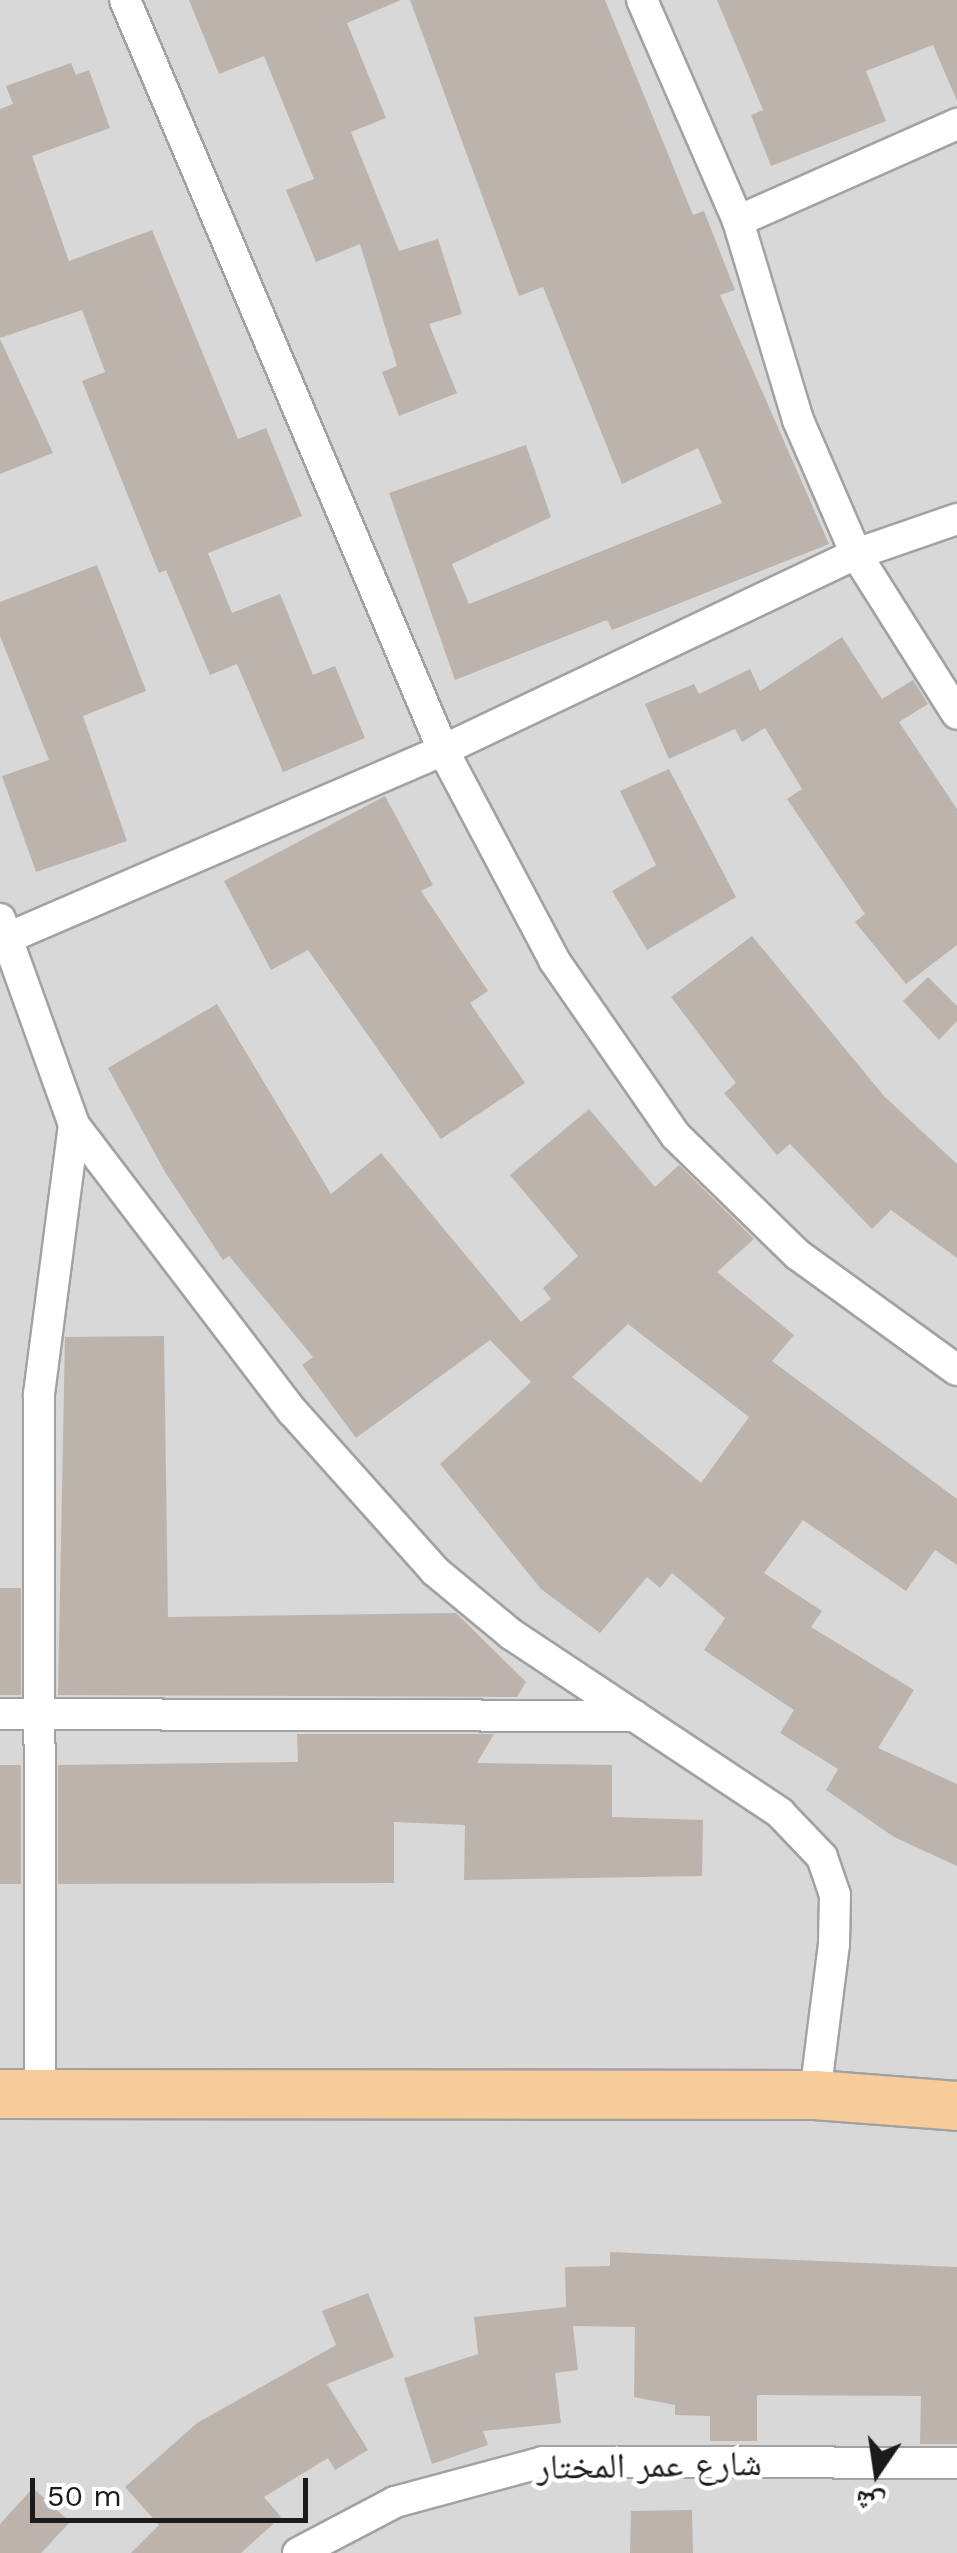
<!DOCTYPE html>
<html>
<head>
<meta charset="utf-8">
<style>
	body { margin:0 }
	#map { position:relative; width:957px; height:2553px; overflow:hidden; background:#ece8e0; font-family:"Work Sans","Noto Naskh Arabic",sans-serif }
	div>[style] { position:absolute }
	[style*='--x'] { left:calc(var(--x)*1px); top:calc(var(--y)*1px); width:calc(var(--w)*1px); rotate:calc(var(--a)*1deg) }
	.residential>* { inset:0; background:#d9d8d8 }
	.building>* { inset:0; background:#bcb3ad }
	.roads { filter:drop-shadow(2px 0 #a2a2a2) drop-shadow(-2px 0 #a2a2a2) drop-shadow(0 2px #a2a2a2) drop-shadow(0 -2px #a2a2a2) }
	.minor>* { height:30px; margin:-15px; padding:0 15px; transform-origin:15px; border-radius:15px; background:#fff }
	.primary>* { height:48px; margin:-24px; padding:0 24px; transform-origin:24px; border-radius:24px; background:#f7cb9a }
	span { translate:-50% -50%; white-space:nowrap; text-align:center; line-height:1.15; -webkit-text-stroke:9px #fff; paint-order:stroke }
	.street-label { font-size:35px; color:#1b1b1b }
	.north { position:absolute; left:827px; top:2423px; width:100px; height:100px; -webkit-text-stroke:8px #fff; paint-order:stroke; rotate:193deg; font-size:28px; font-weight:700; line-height:40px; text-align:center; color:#1b1b1b }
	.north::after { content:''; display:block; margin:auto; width:35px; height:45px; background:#1b1b1b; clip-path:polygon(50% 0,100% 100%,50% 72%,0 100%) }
	.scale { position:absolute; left:30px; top:2478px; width:278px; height:45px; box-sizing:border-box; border:5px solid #1b1b1b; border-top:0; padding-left:12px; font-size:30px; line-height:35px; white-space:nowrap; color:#1b1b1b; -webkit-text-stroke:8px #fff; paint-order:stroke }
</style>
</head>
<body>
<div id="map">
	<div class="residential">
		<div style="clip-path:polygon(0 0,957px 0,957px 2553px,0 2553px)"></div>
	</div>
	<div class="building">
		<div style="clip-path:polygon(189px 0,401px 0,347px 23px,386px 118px,351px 132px,399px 251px,438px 239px,462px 314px,429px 324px,457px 393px,399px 416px,382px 372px,397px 366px,360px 244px,316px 262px,286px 190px,314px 179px,264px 56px,219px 74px)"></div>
		<div style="clip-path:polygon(410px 0,605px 0,693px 215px,704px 211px,735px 290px,720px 295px,829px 544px,612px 630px,607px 620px,455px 680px,389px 493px,526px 445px,551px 517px,452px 564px,469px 604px,722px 503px,698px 448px,622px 484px,543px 287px,519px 296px)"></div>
		<div style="clip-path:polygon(717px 0,957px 0,957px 101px,933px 45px,866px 71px,886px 121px,771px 166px,751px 115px,763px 110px)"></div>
		<div style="clip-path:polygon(71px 63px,76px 75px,89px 70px,110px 128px,32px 156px,69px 261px,152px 230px,238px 439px,266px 428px,302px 516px,208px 553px,232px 613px,280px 594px,313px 675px,335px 666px,365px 738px,283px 772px,237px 664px,210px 675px,166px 570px,159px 573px,82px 381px,105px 372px,82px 310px,0 338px,0 109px,13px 104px,6px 86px)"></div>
		<div style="clip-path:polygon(0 339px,53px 453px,0 474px)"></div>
		<div style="clip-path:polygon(97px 565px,146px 691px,83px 716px,127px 841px,36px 872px,2px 776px,49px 760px,0 636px,0 602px)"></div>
		<div style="clip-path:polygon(842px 637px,882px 699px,913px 680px,928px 704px,899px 722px,957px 809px,957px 945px,906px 984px,855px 922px,865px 914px,787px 799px,802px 789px,765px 728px,742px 742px,735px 729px,669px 759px,645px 704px,694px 684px,699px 694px,750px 669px,760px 691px)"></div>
		<div style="clip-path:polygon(669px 769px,736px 897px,647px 950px,612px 891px,656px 865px,620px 791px)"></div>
		<div style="clip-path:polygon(385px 796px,433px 885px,421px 891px,488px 991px,470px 1003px,525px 1083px,441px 1139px,308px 950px,271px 970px,224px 881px)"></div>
		<div style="clip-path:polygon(752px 936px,884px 1096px,957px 1164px,957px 1258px,891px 1210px,872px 1229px,790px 1144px,777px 1155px,724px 1093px,736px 1083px,671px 997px)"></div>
		<div style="clip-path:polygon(928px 977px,957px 1006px,957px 1021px,939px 1040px,903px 1001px)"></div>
		<div style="clip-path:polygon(evenodd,217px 1004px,331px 1194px,381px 1153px,521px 1322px,551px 1299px,543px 1288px,578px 1256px,510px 1175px,589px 1109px,655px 1187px,679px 1165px,754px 1239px,717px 1272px,794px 1335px,772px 1361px,957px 1499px,957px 1565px,935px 1550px,906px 1591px,803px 1520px,764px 1573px,822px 1611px,811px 1627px,914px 1690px,878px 1748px,957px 1784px,957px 1866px,894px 1837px,826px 1790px,838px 1769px,780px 1733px,794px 1710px,704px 1650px,725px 1618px,672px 1573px,660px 1588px,647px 1577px,600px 1633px,541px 1589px,440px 1464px,531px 1382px,490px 1340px,356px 1438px,302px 1365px,313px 1357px,229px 1256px,223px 1260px,165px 1172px,108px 1068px,217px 1004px,628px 1324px,749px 1417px,701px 1483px,572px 1377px,628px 1324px)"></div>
		<div style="clip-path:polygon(164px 1336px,168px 1617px,456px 1613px,526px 1682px,517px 1697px,58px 1695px,65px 1337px)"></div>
		<div style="clip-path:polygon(0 1588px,21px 1588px,21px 1695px,0 1695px)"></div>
		<div style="clip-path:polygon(297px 1734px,494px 1734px,477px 1763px,612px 1765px,612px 1817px,703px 1820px,702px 1876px,464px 1880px,465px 1825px,394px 1822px,394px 1883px,58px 1884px,58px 1765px,298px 1762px)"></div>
		<div style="clip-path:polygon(0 1765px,21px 1765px,21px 1884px,0 1884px)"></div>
		<div style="clip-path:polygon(610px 2252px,957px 2267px,957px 2444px,920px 2444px,921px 2396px,757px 2395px,757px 2441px,710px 2441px,710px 2416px,675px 2415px,675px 2405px,634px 2397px,635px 2327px,573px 2326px,578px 2370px,555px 2373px,561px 2423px,483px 2431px,488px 2445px,432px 2464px,404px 2378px,478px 2354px,474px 2317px,566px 2307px,565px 2267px,610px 2266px)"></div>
		<div style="clip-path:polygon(368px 2293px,394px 2357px,327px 2384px,368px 2450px,335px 2470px,328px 2458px,264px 2497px,281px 2517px,241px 2553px,131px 2553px,159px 2525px,125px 2487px,197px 2423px,336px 2345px,322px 2311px)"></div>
		<div style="clip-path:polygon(33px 2488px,70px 2522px,41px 2553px,0 2553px,0 2524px)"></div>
		<div style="clip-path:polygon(692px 2510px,693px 2553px,630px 2553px,631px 2511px)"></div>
	</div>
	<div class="roads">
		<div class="minor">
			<div style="--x:125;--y:0;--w:815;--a:67.02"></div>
			<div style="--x:443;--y:750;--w:238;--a:62.1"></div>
			<div style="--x:554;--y:960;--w:214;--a:55.3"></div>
			<div style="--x:676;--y:1136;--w:170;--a:44.3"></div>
			<div style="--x:798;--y:1255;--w:196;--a:35.9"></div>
			<div style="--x:642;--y:0;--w:241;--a:66.5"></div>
			<div style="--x:738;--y:221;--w:208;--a:73.2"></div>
			<div style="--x:798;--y:420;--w:146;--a:66.6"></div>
			<div style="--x:856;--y:554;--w:189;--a:57.7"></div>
			<div style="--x:738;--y:221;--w:240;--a:-23.9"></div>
			<div style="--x:0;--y:919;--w:219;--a:70.2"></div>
			<div style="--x:74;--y:1125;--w:361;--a:52.7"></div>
			<div style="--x:293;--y:1412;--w:213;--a:48.2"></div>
			<div style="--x:435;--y:1571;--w:99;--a:39.7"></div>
			<div style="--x:511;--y:1634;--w:323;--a:33.6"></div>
			<div style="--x:780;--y:1813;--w:61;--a:46.3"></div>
			<div style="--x:822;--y:1857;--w:40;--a:71.1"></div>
			<div style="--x:835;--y:1895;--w:49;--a:91.2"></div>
			<div style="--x:834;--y:1944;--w:152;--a:97.2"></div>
			<div style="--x:12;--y:936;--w:469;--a:-23.3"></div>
			<div style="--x:443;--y:750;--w:457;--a:-25.4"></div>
			<div style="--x:856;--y:554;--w:107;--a:-19.1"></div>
			<div style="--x:0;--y:1714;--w:635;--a:0.18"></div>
			<div style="--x:40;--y:2095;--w:701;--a:-90.08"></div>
			<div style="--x:39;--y:1394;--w:271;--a:-82.6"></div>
			<div style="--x:298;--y:2553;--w:110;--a:-27.7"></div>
			<div style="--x:395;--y:2502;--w:153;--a:-15.1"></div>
			<div style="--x:543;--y:2462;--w:414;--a:0.1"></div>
		</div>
		<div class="primary">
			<div style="--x:0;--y:2094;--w:815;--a:0.07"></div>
			<div style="--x:815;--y:2095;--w:142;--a:4.4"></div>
		</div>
	</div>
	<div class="street-label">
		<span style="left:649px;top:2465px;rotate:-1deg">شارع عمر المختار</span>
	</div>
	<div class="north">ش</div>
	<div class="scale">50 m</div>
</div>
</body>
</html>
